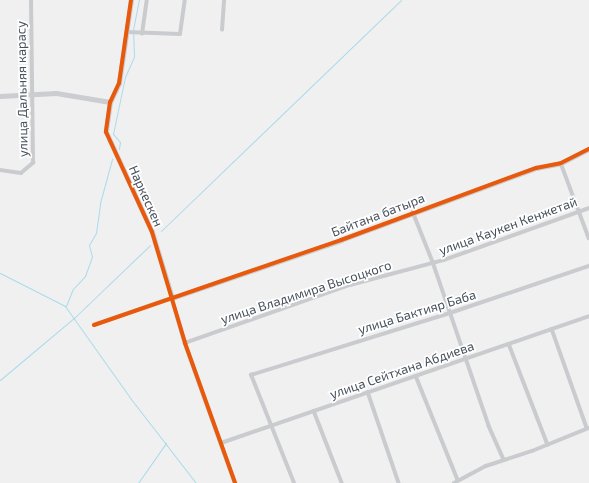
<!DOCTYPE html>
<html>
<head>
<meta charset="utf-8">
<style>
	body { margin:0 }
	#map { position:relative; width:589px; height:483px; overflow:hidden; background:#f0f0f0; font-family:"Exo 2",sans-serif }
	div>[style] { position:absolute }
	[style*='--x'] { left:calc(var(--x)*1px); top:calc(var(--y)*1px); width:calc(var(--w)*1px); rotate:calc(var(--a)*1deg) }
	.stream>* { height:1px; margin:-0.5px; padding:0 0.5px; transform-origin:0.5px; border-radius:0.5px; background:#aadaec }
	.street>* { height:3.5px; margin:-1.75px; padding:0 1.75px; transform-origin:1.75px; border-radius:1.75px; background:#c9cbce }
	.secondary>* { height:5px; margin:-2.5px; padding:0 2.5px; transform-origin:2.5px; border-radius:2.5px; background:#cbcdd0 }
	.cycleway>* { height:4px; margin:-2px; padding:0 2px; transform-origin:2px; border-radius:2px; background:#e8590c }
	span { translate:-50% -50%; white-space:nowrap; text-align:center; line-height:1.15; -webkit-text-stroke:3.5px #fff; paint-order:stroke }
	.street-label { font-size:13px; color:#47515c }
</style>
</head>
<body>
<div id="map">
	<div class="stream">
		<div style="--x:133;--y:30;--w:31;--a:-79"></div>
		<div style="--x:119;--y:149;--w:7;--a:-82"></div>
		<div style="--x:120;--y:142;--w:11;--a:-131"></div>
		<div style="--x:113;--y:134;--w:58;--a:-78.1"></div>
		<div style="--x:125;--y:77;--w:22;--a:-66"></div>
		<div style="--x:134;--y:57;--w:23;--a:-92"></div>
		<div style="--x:161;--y:231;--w:333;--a:-43.9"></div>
		<div style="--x:0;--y:273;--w:73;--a:26.9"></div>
		<div style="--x:65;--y:306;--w:114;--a:54.6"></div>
		<div style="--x:131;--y:399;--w:106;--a:52.3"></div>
		<div style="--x:66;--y:306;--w:18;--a:-68"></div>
		<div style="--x:73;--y:289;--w:18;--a:-47"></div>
		<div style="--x:85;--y:276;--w:20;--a:-70"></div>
		<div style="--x:92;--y:257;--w:12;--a:-104"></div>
		<div style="--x:89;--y:245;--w:14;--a:-60"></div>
		<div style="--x:96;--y:233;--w:30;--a:-82"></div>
		<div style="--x:100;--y:203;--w:46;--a:-74.7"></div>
		<div style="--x:0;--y:380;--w:97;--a:-40"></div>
		<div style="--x:74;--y:318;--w:105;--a:-43.8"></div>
		<div style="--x:138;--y:483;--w:49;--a:-55"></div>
	</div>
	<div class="street">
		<div style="--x:222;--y:30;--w:30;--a:-86"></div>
		<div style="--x:127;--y:32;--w:53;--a:2.2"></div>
		<div style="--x:180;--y:34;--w:34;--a:-82"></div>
		<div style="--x:142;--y:34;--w:34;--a:-82"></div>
		<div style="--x:561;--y:163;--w:80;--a:69.5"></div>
		<div style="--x:0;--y:170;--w:21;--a:8"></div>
		<div style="--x:21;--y:173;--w:16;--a:-40"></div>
		<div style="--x:33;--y:163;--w:163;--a:-90.7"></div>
		<div style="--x:413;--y:212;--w:54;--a:68.2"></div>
		<div style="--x:433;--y:262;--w:173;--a:71.1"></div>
		<div style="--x:489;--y:426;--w:37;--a:66"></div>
		<div style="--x:94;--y:325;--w:83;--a:-19.1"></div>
		<div style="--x:172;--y:298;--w:47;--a:73.9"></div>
		<div style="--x:185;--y:343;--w:149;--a:70.3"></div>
		<div style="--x:552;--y:329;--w:105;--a:70.5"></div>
		<div style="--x:185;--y:343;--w:175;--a:-19.4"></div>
		<div style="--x:350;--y:285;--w:97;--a:-14.9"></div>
		<div style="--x:444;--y:260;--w:154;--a:-19.7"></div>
		<div style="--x:509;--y:344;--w:108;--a:68.9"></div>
		<div style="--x:416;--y:376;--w:112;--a:68"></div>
		<div style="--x:368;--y:392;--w:96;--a:71.2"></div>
		<div style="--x:314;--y:411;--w:77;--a:68.7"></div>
		<div style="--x:221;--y:443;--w:389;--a:-19"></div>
		<div style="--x:294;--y:483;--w:116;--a:-111.7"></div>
		<div style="--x:251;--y:375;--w:208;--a:-17.3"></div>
		<div style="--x:450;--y:313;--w:147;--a:-18.7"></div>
		<div style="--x:454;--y:483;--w:36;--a:-28"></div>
		<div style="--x:486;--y:466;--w:48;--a:-18.1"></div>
		<div style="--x:532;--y:451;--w:61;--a:-22"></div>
	</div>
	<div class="secondary">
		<div style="--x:131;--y:0;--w:84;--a:98.2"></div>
		<div style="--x:119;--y:83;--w:21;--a:115"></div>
		<div style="--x:110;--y:102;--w:30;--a:98"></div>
		<div style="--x:106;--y:132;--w:110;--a:65.3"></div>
		<div style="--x:152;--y:232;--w:69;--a:73.1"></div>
		<div style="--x:172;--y:298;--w:179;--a:-18.9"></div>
		<div style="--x:341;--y:240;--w:208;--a:-20.3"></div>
		<div style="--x:536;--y:168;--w:25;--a:-11"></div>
		<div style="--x:561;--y:163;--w:31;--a:-27"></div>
		<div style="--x:0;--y:96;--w:56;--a:-3.1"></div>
		<div style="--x:56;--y:93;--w:55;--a:9.5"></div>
	</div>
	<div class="cycleway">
		<div style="--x:131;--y:0;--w:84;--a:98.2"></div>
		<div style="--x:119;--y:83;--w:21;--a:115"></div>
		<div style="--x:110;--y:102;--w:30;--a:98"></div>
		<div style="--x:106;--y:132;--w:110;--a:65.3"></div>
		<div style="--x:152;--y:232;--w:116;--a:73.4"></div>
		<div style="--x:185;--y:343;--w:149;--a:70.3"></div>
		<div style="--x:94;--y:325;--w:261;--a:-19"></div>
		<div style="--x:341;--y:240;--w:208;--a:-20.3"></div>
		<div style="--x:536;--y:168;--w:25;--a:-11"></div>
		<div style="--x:561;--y:163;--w:31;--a:-27"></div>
	</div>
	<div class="street-label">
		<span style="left:22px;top:89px;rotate:-91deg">улица Дальняя карасу</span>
		<span style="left:146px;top:196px;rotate:66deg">Наркескен</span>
		<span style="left:378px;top:215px;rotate:-21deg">Байтана батыра</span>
		<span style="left:508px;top:226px;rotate:-20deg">улица Каукен Кенжетай</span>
		<span style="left:306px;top:292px;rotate:-18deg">улица Владимира Высоцкого</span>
		<span style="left:417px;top:312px;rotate:-17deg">улица Бактияр Баба</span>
		<span style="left:402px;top:370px;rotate:-19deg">улица Сейтхана Абдиева</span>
	</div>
</div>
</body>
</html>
